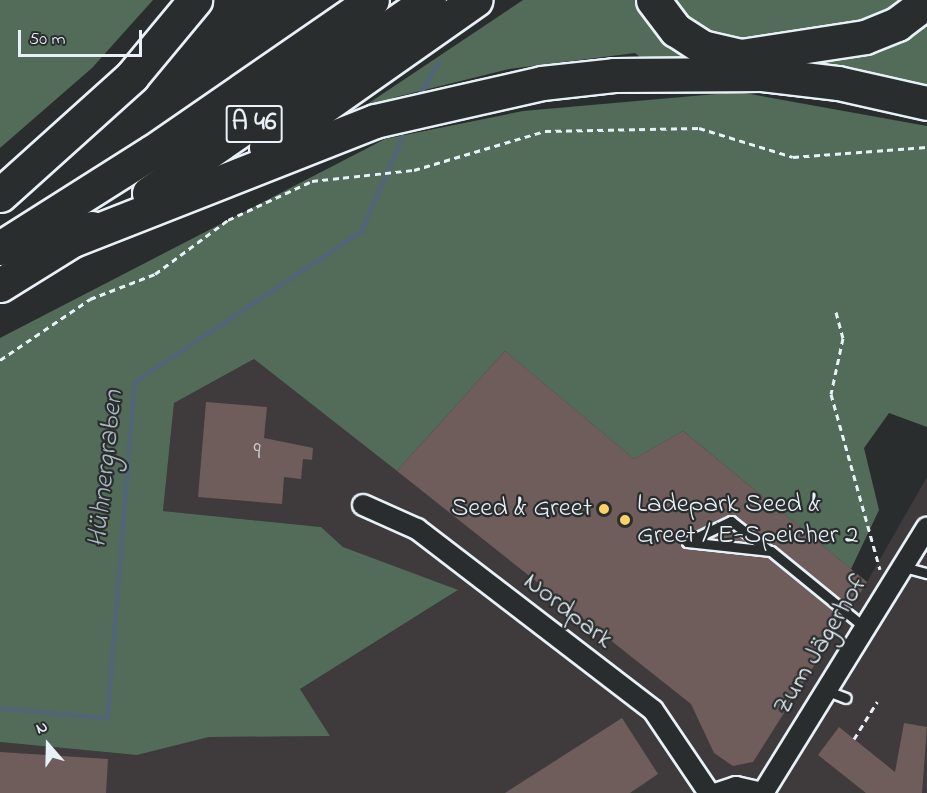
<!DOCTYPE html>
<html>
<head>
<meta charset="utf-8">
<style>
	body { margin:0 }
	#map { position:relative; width:927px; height:793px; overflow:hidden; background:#2a2d2e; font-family:"Indie Flower",sans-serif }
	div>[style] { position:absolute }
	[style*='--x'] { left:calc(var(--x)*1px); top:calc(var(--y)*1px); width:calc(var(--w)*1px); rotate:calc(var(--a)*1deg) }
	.built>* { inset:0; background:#3f3b3c }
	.green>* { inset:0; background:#536c59 }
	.stream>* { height:5px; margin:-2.5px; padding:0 2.5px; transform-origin:2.5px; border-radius:2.5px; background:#506674 }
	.building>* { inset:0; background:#6f5d5b }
	.path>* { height:3px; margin-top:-1.5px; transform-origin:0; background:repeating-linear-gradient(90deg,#e8f1f8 0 6px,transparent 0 10.5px) }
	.roads { filter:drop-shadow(2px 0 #e8f1f8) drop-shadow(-2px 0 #e8f1f8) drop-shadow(0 2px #e8f1f8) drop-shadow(0 -2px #e8f1f8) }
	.service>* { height:9px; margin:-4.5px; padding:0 4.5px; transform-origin:4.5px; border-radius:4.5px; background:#2a2d2e }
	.minor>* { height:20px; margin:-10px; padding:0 10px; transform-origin:10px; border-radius:10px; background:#2a2d2e }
	.motorway>* { height:33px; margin:-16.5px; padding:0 16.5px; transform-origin:16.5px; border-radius:16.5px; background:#2a2d2e }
	.dots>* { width:16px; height:16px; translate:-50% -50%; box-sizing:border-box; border:3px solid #2a2d2e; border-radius:50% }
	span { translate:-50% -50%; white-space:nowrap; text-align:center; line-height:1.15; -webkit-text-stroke:4.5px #2a2d2e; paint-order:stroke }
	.number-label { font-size:24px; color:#caccd1 }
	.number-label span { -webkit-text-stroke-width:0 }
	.shield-label span { padding:2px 4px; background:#2a2d2e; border:2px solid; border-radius:4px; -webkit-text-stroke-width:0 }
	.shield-label { font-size:26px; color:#e8f1f8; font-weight:700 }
	.poi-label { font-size:27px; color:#e8f1f8 }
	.left { translate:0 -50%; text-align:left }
	.right { translate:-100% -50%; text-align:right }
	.street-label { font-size:27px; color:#e8f1f8 }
	.water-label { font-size:28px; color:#abb9c3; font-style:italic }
	.north { position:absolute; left:18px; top:715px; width:60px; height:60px; -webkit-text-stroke:4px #2a2d2e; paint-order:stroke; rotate:340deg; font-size:16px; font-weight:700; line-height:24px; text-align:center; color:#e8f1f8 }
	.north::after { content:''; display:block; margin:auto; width:21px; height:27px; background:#e8f1f8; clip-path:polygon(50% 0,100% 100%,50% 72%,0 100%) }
	.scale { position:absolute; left:18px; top:30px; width:124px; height:27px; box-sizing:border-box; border:3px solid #e8f1f8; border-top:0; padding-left:8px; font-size:18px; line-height:21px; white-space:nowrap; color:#e8f1f8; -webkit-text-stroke:4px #2a2d2e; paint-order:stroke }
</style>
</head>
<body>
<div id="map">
	<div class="built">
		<div style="clip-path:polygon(505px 351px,683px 431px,867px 582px,927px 477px,927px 793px,0 793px,0 742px,137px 755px,209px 737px,330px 736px,300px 689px,457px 591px,343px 547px,321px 527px,163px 511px,174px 403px,254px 359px,397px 471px)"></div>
	</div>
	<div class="green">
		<div style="clip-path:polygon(0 0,153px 0,92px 68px,0 148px)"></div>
		<div style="clip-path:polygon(523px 0,644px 0,704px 60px,646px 62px,635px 53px,509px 69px,396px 97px,351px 115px)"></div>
		<div style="clip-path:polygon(670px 0,907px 0,882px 17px,763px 44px,696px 33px)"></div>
		<div style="clip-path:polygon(927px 22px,927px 93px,782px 66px,893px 40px)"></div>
		<div style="clip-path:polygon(739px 92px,927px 126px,927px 427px,889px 413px,864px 448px,879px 510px,851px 569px,683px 431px,634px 459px,505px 351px,397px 471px,254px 359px,174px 403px,163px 511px,321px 527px,343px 547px,458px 590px,300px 689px,330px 736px,209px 737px,137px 755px,0 742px,0 338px,385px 139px,523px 111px)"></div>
	</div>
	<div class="stream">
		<div style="--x:419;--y:95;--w:38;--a:-60"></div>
		<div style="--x:0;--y:708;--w:107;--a:5.3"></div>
		<div style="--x:107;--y:718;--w:337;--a:-85.4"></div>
		<div style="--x:134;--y:382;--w:273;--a:-33.6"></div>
		<div style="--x:361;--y:231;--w:103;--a:-66.4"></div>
	</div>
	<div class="building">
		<div style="clip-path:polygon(505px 351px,634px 459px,683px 431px,867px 582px,753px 762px,733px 766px,714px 753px,691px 704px,397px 471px)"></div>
		<div style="clip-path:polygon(206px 402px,267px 407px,264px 438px,313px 448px,312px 460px,303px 459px,301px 479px,284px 477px,282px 504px,198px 497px)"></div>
		<div style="clip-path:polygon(622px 718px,658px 774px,630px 793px,505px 793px)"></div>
		<div style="clip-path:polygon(904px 723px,927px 727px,922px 793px,866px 793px,818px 755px,839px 727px,895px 772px)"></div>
		<div style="clip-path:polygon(0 752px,108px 759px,106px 793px,0 793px)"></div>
	</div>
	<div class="path">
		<div style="--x:836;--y:312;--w:27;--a:75"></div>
		<div style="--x:843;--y:338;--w:57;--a:102.1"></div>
		<div style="--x:831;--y:394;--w:182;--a:74.4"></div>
		<div style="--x:0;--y:360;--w:109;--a:-34.1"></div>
		<div style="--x:90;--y:299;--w:70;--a:-21"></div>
		<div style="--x:155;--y:274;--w:91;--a:-36.5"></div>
		<div style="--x:228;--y:220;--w:93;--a:-24.9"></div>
		<div style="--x:312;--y:181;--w:103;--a:-6.2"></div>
		<div style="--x:414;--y:170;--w:137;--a:-16.6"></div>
		<div style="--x:545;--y:131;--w:154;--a:-1.1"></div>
		<div style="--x:699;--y:128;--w:98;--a:17.1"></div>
		<div style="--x:793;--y:157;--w:134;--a:-4.3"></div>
		<div style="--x:854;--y:739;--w:44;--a:-58.1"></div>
	</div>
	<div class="roads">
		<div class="service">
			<div style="--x:687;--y:542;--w:84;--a:6.1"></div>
			<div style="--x:771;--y:551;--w:119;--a:39.2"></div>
			<div style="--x:687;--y:542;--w:49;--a:-25.5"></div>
			<div style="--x:731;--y:521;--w:47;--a:38.1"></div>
			<div style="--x:900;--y:566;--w:28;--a:15"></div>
			<div style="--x:825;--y:690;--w:22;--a:21"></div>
		</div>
		<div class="minor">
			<div style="--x:363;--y:505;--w:59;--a:24"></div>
			<div style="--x:417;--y:529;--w:297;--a:37.5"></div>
			<div style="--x:653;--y:710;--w:100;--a:56"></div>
			<div style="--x:718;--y:793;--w:19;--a:-18"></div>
			<div style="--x:736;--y:787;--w:28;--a:13"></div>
			<div style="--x:763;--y:793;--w:312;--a:-58.3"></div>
		</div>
		<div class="motorway">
			<div style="--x:653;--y:0;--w:38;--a:53"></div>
			<div style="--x:676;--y:30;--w:31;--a:33"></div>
			<div style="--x:702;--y:47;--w:40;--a:13"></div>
			<div style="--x:741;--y:56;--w:125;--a:-8.7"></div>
			<div style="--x:865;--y:37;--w:35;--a:-22"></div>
			<div style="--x:897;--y:24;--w:38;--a:-37"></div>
			<div style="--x:266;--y:147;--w:256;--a:-35.1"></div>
			<div style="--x:149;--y:193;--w:340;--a:-34.6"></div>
			<div style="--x:0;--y:195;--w:178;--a:-42"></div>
			<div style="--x:132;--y:76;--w:99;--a:-50.3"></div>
			<div style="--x:73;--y:240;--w:325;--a:-21.5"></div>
			<div style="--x:375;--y:121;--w:171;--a:-12.8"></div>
			<div style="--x:542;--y:83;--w:72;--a:-6.3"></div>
			<div style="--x:614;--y:75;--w:148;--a:-0.4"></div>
			<div style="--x:762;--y:74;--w:77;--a:6.8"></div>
			<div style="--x:838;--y:83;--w:91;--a:12.7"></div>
			<div style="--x:0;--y:248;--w:180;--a:-32.3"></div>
			<div style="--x:152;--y:152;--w:267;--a:-34.6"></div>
			<div style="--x:0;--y:285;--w:108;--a:-31.8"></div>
		</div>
	</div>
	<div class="dots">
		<div style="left:604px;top:509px;background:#ffd166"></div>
		<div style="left:625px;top:520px;background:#ffd166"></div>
	</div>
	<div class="number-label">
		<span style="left:257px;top:453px">9</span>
	</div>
	<div class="shield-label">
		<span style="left:254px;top:124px">A 46</span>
	</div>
	<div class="poi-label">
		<span class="left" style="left:637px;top:520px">Ladepark Seed &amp;<br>Greet / E-Speicher 2</span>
		<span class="right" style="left:592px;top:509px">Seed &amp; Greet</span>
	</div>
	<div class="street-label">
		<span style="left:568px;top:611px;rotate:38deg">Nordpark</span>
		<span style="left:821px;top:645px;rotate:-59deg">Zum Jägerhof</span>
	</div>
	<div class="water-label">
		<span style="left:107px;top:469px;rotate:-84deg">Hühnergraben</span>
	</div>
	<div class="north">N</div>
	<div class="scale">50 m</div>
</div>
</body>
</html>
